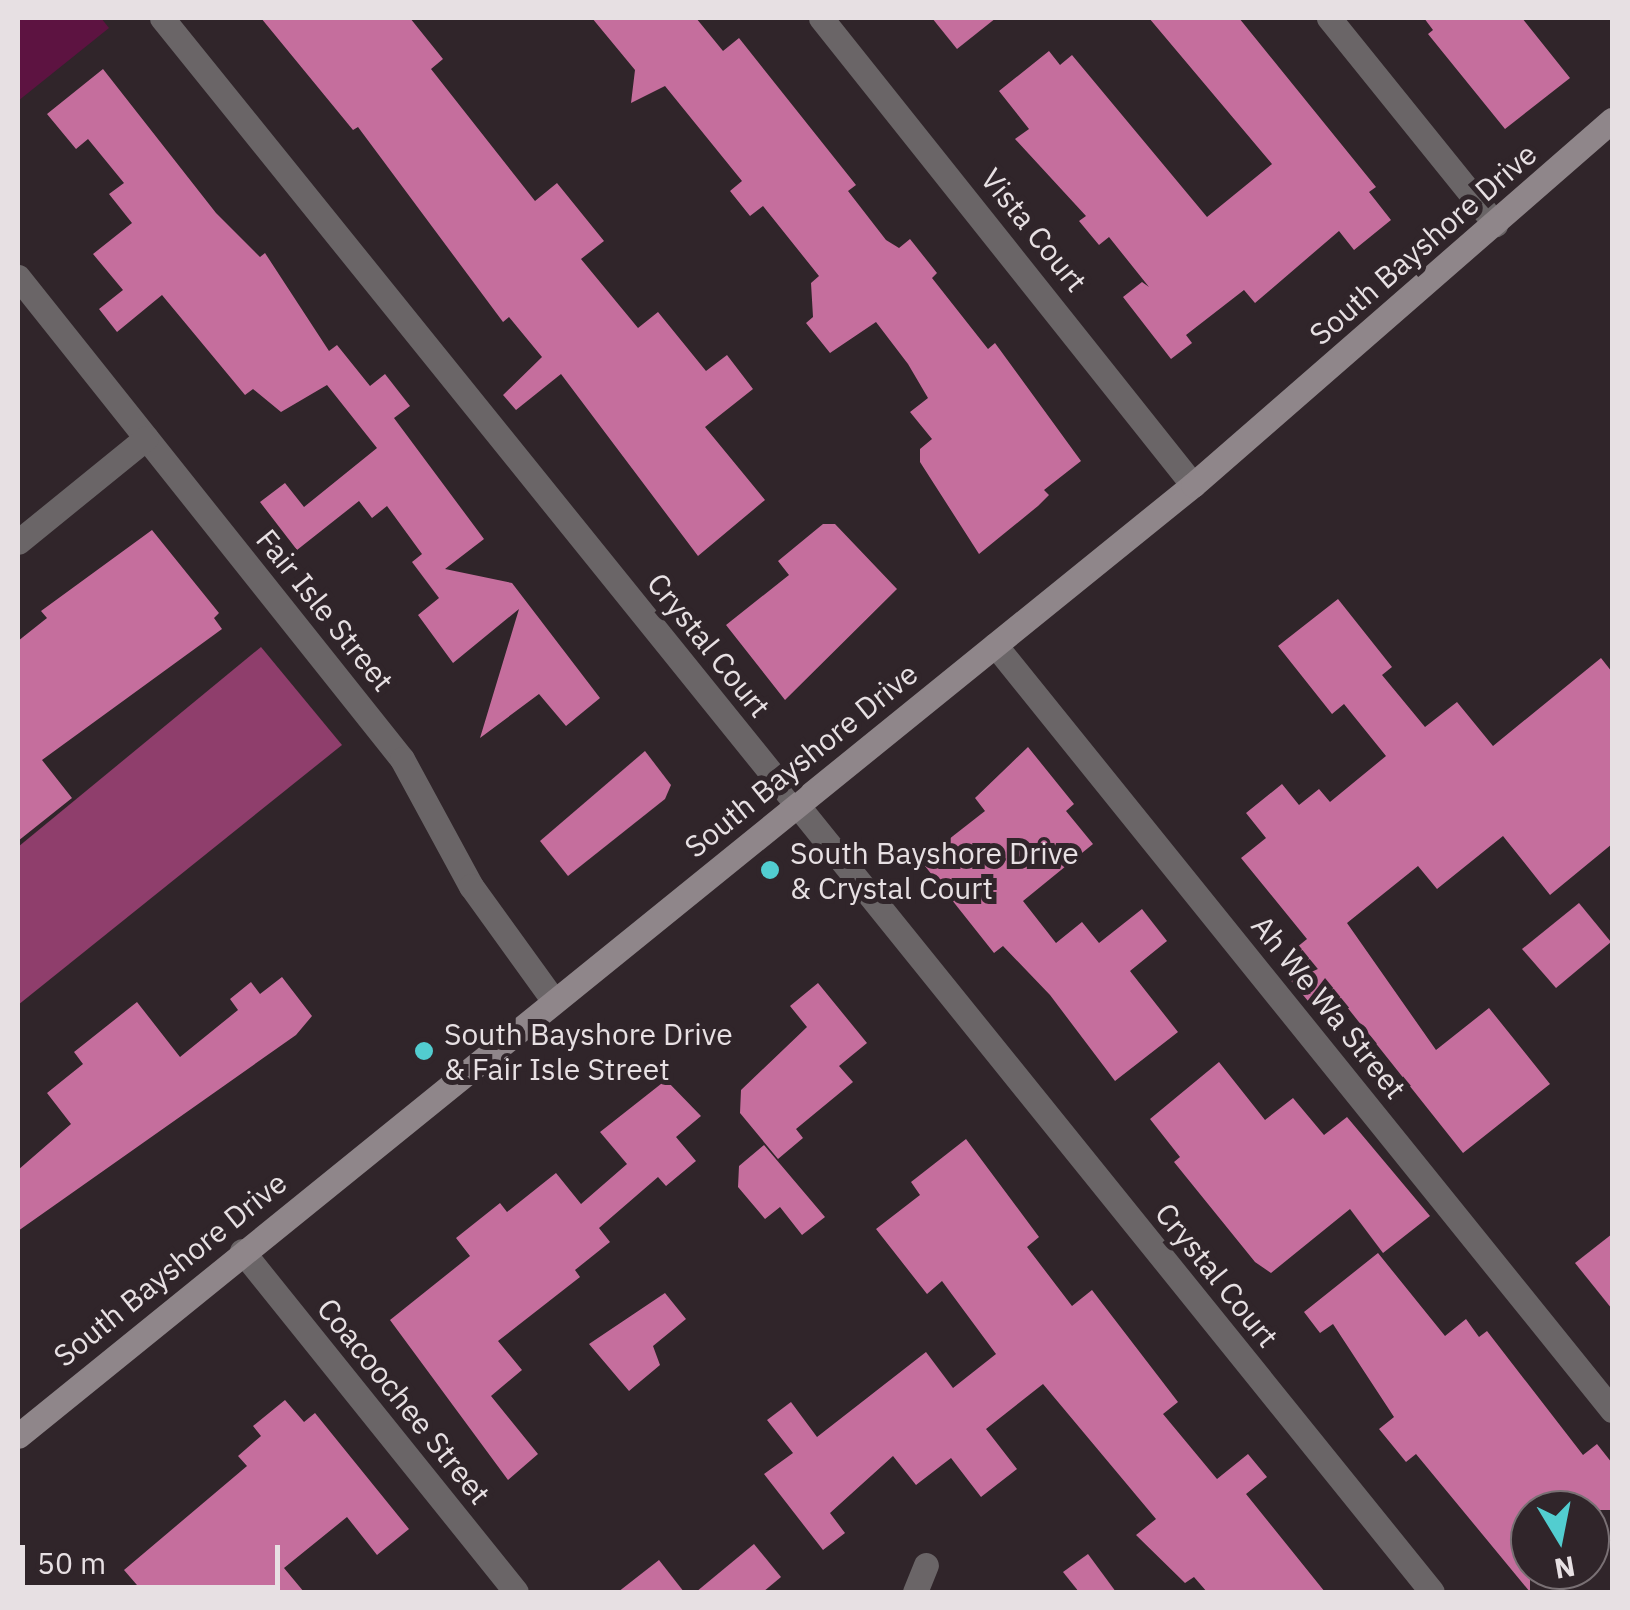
<!DOCTYPE html>
<html>
<head>
<meta charset="utf-8">
<style>
	body { margin:0 }
	#map { position:relative; width:1630px; height:1610px; overflow:hidden; background:#30252a; font-family:"IBM Plex Sans",sans-serif }
	div>[style] { position:absolute }
	[style*='--x'] { left:calc(var(--x)*1px); top:calc(var(--y)*1px); width:calc(var(--w)*1px); rotate:calc(var(--a)*1deg) }
	.green>* { inset:0; background:#5d1341 }
	.water>* { inset:0; background:#8f3e6c }
	.building>* { inset:0; background:#c56e9d }
	.minor>* { height:25px; margin:-12.5px; padding:0 12.5px; transform-origin:12.5px; border-radius:12.5px; background:#6a6567 }
	.secondary>* { height:25px; margin:-12.5px; padding:0 12.5px; transform-origin:12.5px; border-radius:12.5px; background:#8f868a }
	.dots>* { width:28px; height:28px; translate:-50% -50%; box-sizing:border-box; border:5px solid #30252a; border-radius:50% }
	span { translate:-50% -50%; white-space:nowrap; text-align:center; line-height:1.15; -webkit-text-stroke:10px #30252a; paint-order:stroke }
	.street-label { font-size:30px; color:#e7e0e3 }
	.poi-label { font-size:30px; color:#e7e0e3 }
	.left { translate:0 -50%; text-align:left }
	.frame { position:absolute; inset:0; border:20px solid #e7e0e3; pointer-events:none }
	.north { position:absolute; left:1510px; top:1490px; width:100px; height:100px; box-sizing:border-box; background:#30252a; border:2px solid #797074; border-radius:50%; rotate:170deg; font-size:28px; font-weight:700; line-height:40px; text-align:center; color:#e7e0e3 }
	.north::after { content:''; display:block; margin:auto; width:35px; height:45px; background:#52cdd0; clip-path:polygon(50% 0,100% 100%,50% 72%,0 100%) }
	.scale { position:absolute; left:20px; top:1545px; width:260px; height:45px; box-sizing:border-box; border:5px solid #e7e0e3; border-top:0; padding-left:12px; font-size:30px; line-height:35px; white-space:nowrap; color:#e7e0e3; -webkit-text-stroke:8px #30252a; paint-order:stroke }
</style>
</head>
<body>
<div id="map">
	<div class="green">
		<div style="clip-path:polygon(18px 18px,101px 18px,109px 28px,18px 101px)"></div>
	</div>
	<div class="water">
		<div style="clip-path:polygon(261px 647px,342px 745px,18px 1005px,18px 847px)"></div>
	</div>
	<div class="building">
		<div style="clip-path:polygon(261px 18px,410px 18px,443px 59px,431px 69px,535px 201px,557px 183px,604px 241px,581px 259px,638px 328px,658px 312px,706px 371px,727px 355px,753px 389px,705px 427px,765px 500px,698px 556px,561px 374px,516px 410px,503px 395px,542px 357px,509px 317px,503px 322px,358px 127px,353px 130px)"></div>
		<div style="clip-path:polygon(592px 18px,696px 18px,723px 51px,739px 38px,856px 185px,848px 191px,886px 240px,899px 248px,910px 239px,937px 273px,932px 278px,988px 349px,995px 343px,1081px 461px,1044px 490px,1049px 495px,1038px 506px,979px 554px,920px 462px,920px 449px,932px 439px,910px 412px,928px 398px,908px 364px,876px 322px,830px 353px,806px 323px,813px 317px,811px 283px,819px 276px,763px 206px,750px 216px,730px 191px,742px 181px,665px 86px,631px 103px,635px 70px)"></div>
		<div style="clip-path:polygon(932px 18px,996px 18px,957px 49px)"></div>
		<div style="clip-path:polygon(1149px 18px,1239px 18px,1376px 187px,1369px 192px,1391px 220px,1354px 250px,1339px 231px,1255px 303px,1244px 290px,1186px 335px,1192px 343px,1171px 359px,1123px 297px,1142px 282px,1149px 287px,1109px 237px,1099px 245px,1079px 221px,1086px 216px,1015px 139px,1029px 129px,999px 91px,1049px 51px,1060px 65px,1072px 55px,1207px 217px,1272px 164px)"></div>
		<div style="clip-path:polygon(1424px 18px,1522px 18px,1570px 78px,1505px 129px,1428px 34px,1433px 30px)"></div>
		<div style="clip-path:polygon(103px 69px,216px 213px,260px 257px,265px 253px,329px 351px,337px 345px,370px 386px,385px 374px,410px 406px,394px 418px,484px 539px,445px 569px,512px 583px,600px 698px,566px 726px,539px 694px,480px 738px,519px 609px,453px 663px,418px 615px,439px 598px,412px 562px,422px 554px,387px 506px,372px 518px,359px 501px,297px 550px,260px 502px,285px 483px,304px 507px,377px 448px,327px 385px,281px 412px,253px 389px,245px 395px,162px 295px,117px 332px,99px 309px,123px 290px,93px 254px,132px 223px,109px 194px,124px 183px,88px 139px,76px 149px,47px 114px)"></div>
		<div style="clip-path:polygon(823px 524px,835px 524px,897px 589px,785px 700px,726px 625px,789px 575px,778px 561px)"></div>
		<div style="clip-path:polygon(152px 530px,219px 613px,214px 618px,222px 629px,42px 760px,72px 798px,18px 841px,18px 641px,47px 618px,41px 611px)"></div>
		<div style="clip-path:polygon(1338px 599px,1392px 667px,1382px 675px,1425px 727px,1457px 702px,1493px 746px,1601px 658px,1612px 672px,1612px 844px,1550px 895px,1503px 836px,1437px 889px,1418px 866px,1347px 923px,1436px 1050px,1489px 1008px,1550px 1084px,1463px 1153px,1343px 1002px,1323px 1019px,1288px 977px,1303px 966px,1291px 952px,1307px 939px,1241px 858px,1266px 838px,1246px 813px,1282px 784px,1299px 805px,1319px 789px,1330px 802px,1386px 756px,1344px 704px,1332px 714px,1278px 646px)"></div>
		<div style="clip-path:polygon(1028px 747px,1074px 804px,1066px 811px,1093px 844px,1023px 901px,1056px 943px,1082px 922px,1099px 943px,1142px 909px,1167px 941px,1130px 971px,1178px 1032px,1115px 1081px,1050px 995px,1003px 946px,994px 953px,921px 861px,985px 811px,975px 798px)"></div>
		<div style="clip-path:polygon(645px 751px,671px 785px,665px 799px,568px 876px,540px 841px)"></div>
		<div style="clip-path:polygon(1579px 903px,1611px 942px,1556px 988px,1522px 949px)"></div>
		<div style="clip-path:polygon(282px 977px,312px 1016px,296px 1035px,18px 1231px,18px 1170px,71px 1124px,47px 1093px,83px 1064px,74px 1052px,137px 1002px,180px 1057px,238px 1010px,230px 999px,251px 982px,260px 994px)"></div>
		<div style="clip-path:polygon(818px 983px,867px 1043px,839px 1066px,853px 1082px,796px 1129px,803px 1138px,778px 1159px,740px 1113px,741px 1090px,807px 1027px,790px 1006px)"></div>
		<div style="clip-path:polygon(1219px 1062px,1265px 1120px,1293px 1098px,1324px 1135px,1347px 1117px,1430px 1216px,1383px 1253px,1350px 1209px,1271px 1273px,1255px 1262px,1174px 1162px,1180px 1157px,1150px 1119px)"></div>
		<div style="clip-path:polygon(666px 1080px,701px 1116px,676px 1137px,696px 1161px,666px 1186px,658px 1177px,599px 1228px,610px 1242px,575px 1270px,580px 1277px,498px 1341px,522px 1370px,491px 1396px,538px 1454px,508px 1480px,390px 1320px,470px 1256px,456px 1238px,500px 1203px,507px 1212px,556px 1173px,581px 1204px,627px 1164px,600px 1132px)"></div>
		<div style="clip-path:polygon(966px 1139px,1039px 1237px,1027px 1247px,1072px 1306px,1092px 1290px,1178px 1402px,1163px 1414px,1217px 1479px,1248px 1454px,1267px 1477px,1246px 1494px,1325px 1592px,1207px 1592px,1194px 1577px,1185px 1583px,1136px 1535px,1156px 1519px,1043px 1384px,986px 1429px,1017px 1469px,981px 1497px,951px 1458px,916px 1485px,893px 1456px,830px 1513px,845px 1533px,823px 1550px,764px 1474px,793px 1453px,767px 1420px,791px 1402px,817px 1437px,926px 1352px,953px 1388px,996px 1354px,942px 1281px,927px 1294px,876px 1229px,920px 1195px,911px 1182px)"></div>
		<div style="clip-path:polygon(764px 1145px,825px 1217px,802px 1235px,780px 1207px,765px 1219px,738px 1187px,739px 1166px)"></div>
		<div style="clip-path:polygon(1612px 1234px,1612px 1309px,1575px 1263px)"></div>
		<div style="clip-path:polygon(1378px 1253px,1445px 1336px,1466px 1319px,1479px 1337px,1487px 1331px,1583px 1455px,1597px 1444px,1612px 1463px,1612px 1510px,1530px 1510px,1530px 1592px,1416px 1454px,1406px 1462px,1379px 1429px,1394px 1417px,1333px 1324px,1320px 1333px,1304px 1312px)"></div>
		<div style="clip-path:polygon(665px 1293px,686px 1319px,653px 1346px,660px 1365px,629px 1391px,589px 1344px)"></div>
		<div style="clip-path:polygon(285px 1400px,304px 1422px,315px 1413px,409px 1529px,377px 1555px,347px 1517px,284px 1568px,304px 1592px,143px 1592px,124px 1570px,247px 1466px,238px 1456px,261px 1436px,253px 1426px)"></div>
		<div style="clip-path:polygon(754px 1544px,781px 1577px,763px 1592px,696px 1592px)"></div>
		<div style="clip-path:polygon(1088px 1554px,1116px 1592px,1079px 1592px,1063px 1572px)"></div>
		<div style="clip-path:polygon(659px 1560px,684px 1592px,618px 1592px)"></div>
	</div>
	<div class="minor">
		<div style="--x:162;--y:18;--w:2022;--a:51.1"></div>
		<div style="--x:821;--y:18;--w:597;--a:51.46"></div>
		<div style="--x:1329;--y:18;--w:265;--a:51.1"></div>
		<div style="--x:18;--y:277;--w:616;--a:51.46"></div>
		<div style="--x:402;--y:759;--w:145;--a:61.5"></div>
		<div style="--x:471;--y:886;--w:142;--a:54.2"></div>
		<div style="--x:18;--y:542;--w:165;--a:-39.1"></div>
		<div style="--x:995;--y:645;--w:983;--a:51.11"></div>
		<div style="--x:242;--y:1251;--w:437;--a:51.2"></div>
		<div style="--x:915;--y:1592;--w:29;--a:-68"></div>
	</div>
	<div class="secondary">
		<div style="--x:18;--y:1436;--w:1512;--a:-38.99"></div>
		<div style="--x:1193;--y:485;--w:556;--a:-41.06"></div>
	</div>
	<div class="dots">
		<div style="left:770px;top:870px;background:#52cdd0"></div>
		<div style="left:424px;top:1051px;background:#52cdd0"></div>
	</div>
	<div class="street-label">
		<span style="left:1034px;top:230px;rotate:51deg">Vista Court</span>
		<span style="left:1423px;top:244px;rotate:-41deg">South Bayshore Drive</span>
		<span style="left:325px;top:610px;rotate:51deg">Fair Isle Street</span>
		<span style="left:709px;top:645px;rotate:51deg">Crystal Court</span>
		<span style="left:801px;top:760px;rotate:-39deg">South Bayshore Drive</span>
		<span style="left:1329px;top:1007px;rotate:51deg">Ah We Wa Street</span>
		<span style="left:170px;top:1269px;rotate:-39deg">South Bayshore Drive</span>
		<span style="left:1217px;top:1275px;rotate:51deg">Crystal Court</span>
		<span style="left:404px;top:1401px;rotate:51deg">Coacoochee Street</span>
	</div>
	<div class="poi-label">
		<span class="left" style="left:790px;top:870px">South Bayshore Drive<br>&amp; Crystal Court</span>
		<span class="left" style="left:444px;top:1051px">South Bayshore Drive<br>&amp; Fair Isle Street</span>
	</div>
	<div class="frame"></div>
	<div class="north">N</div>
	<div class="scale">50 m</div>
</div>
</body>
</html>
